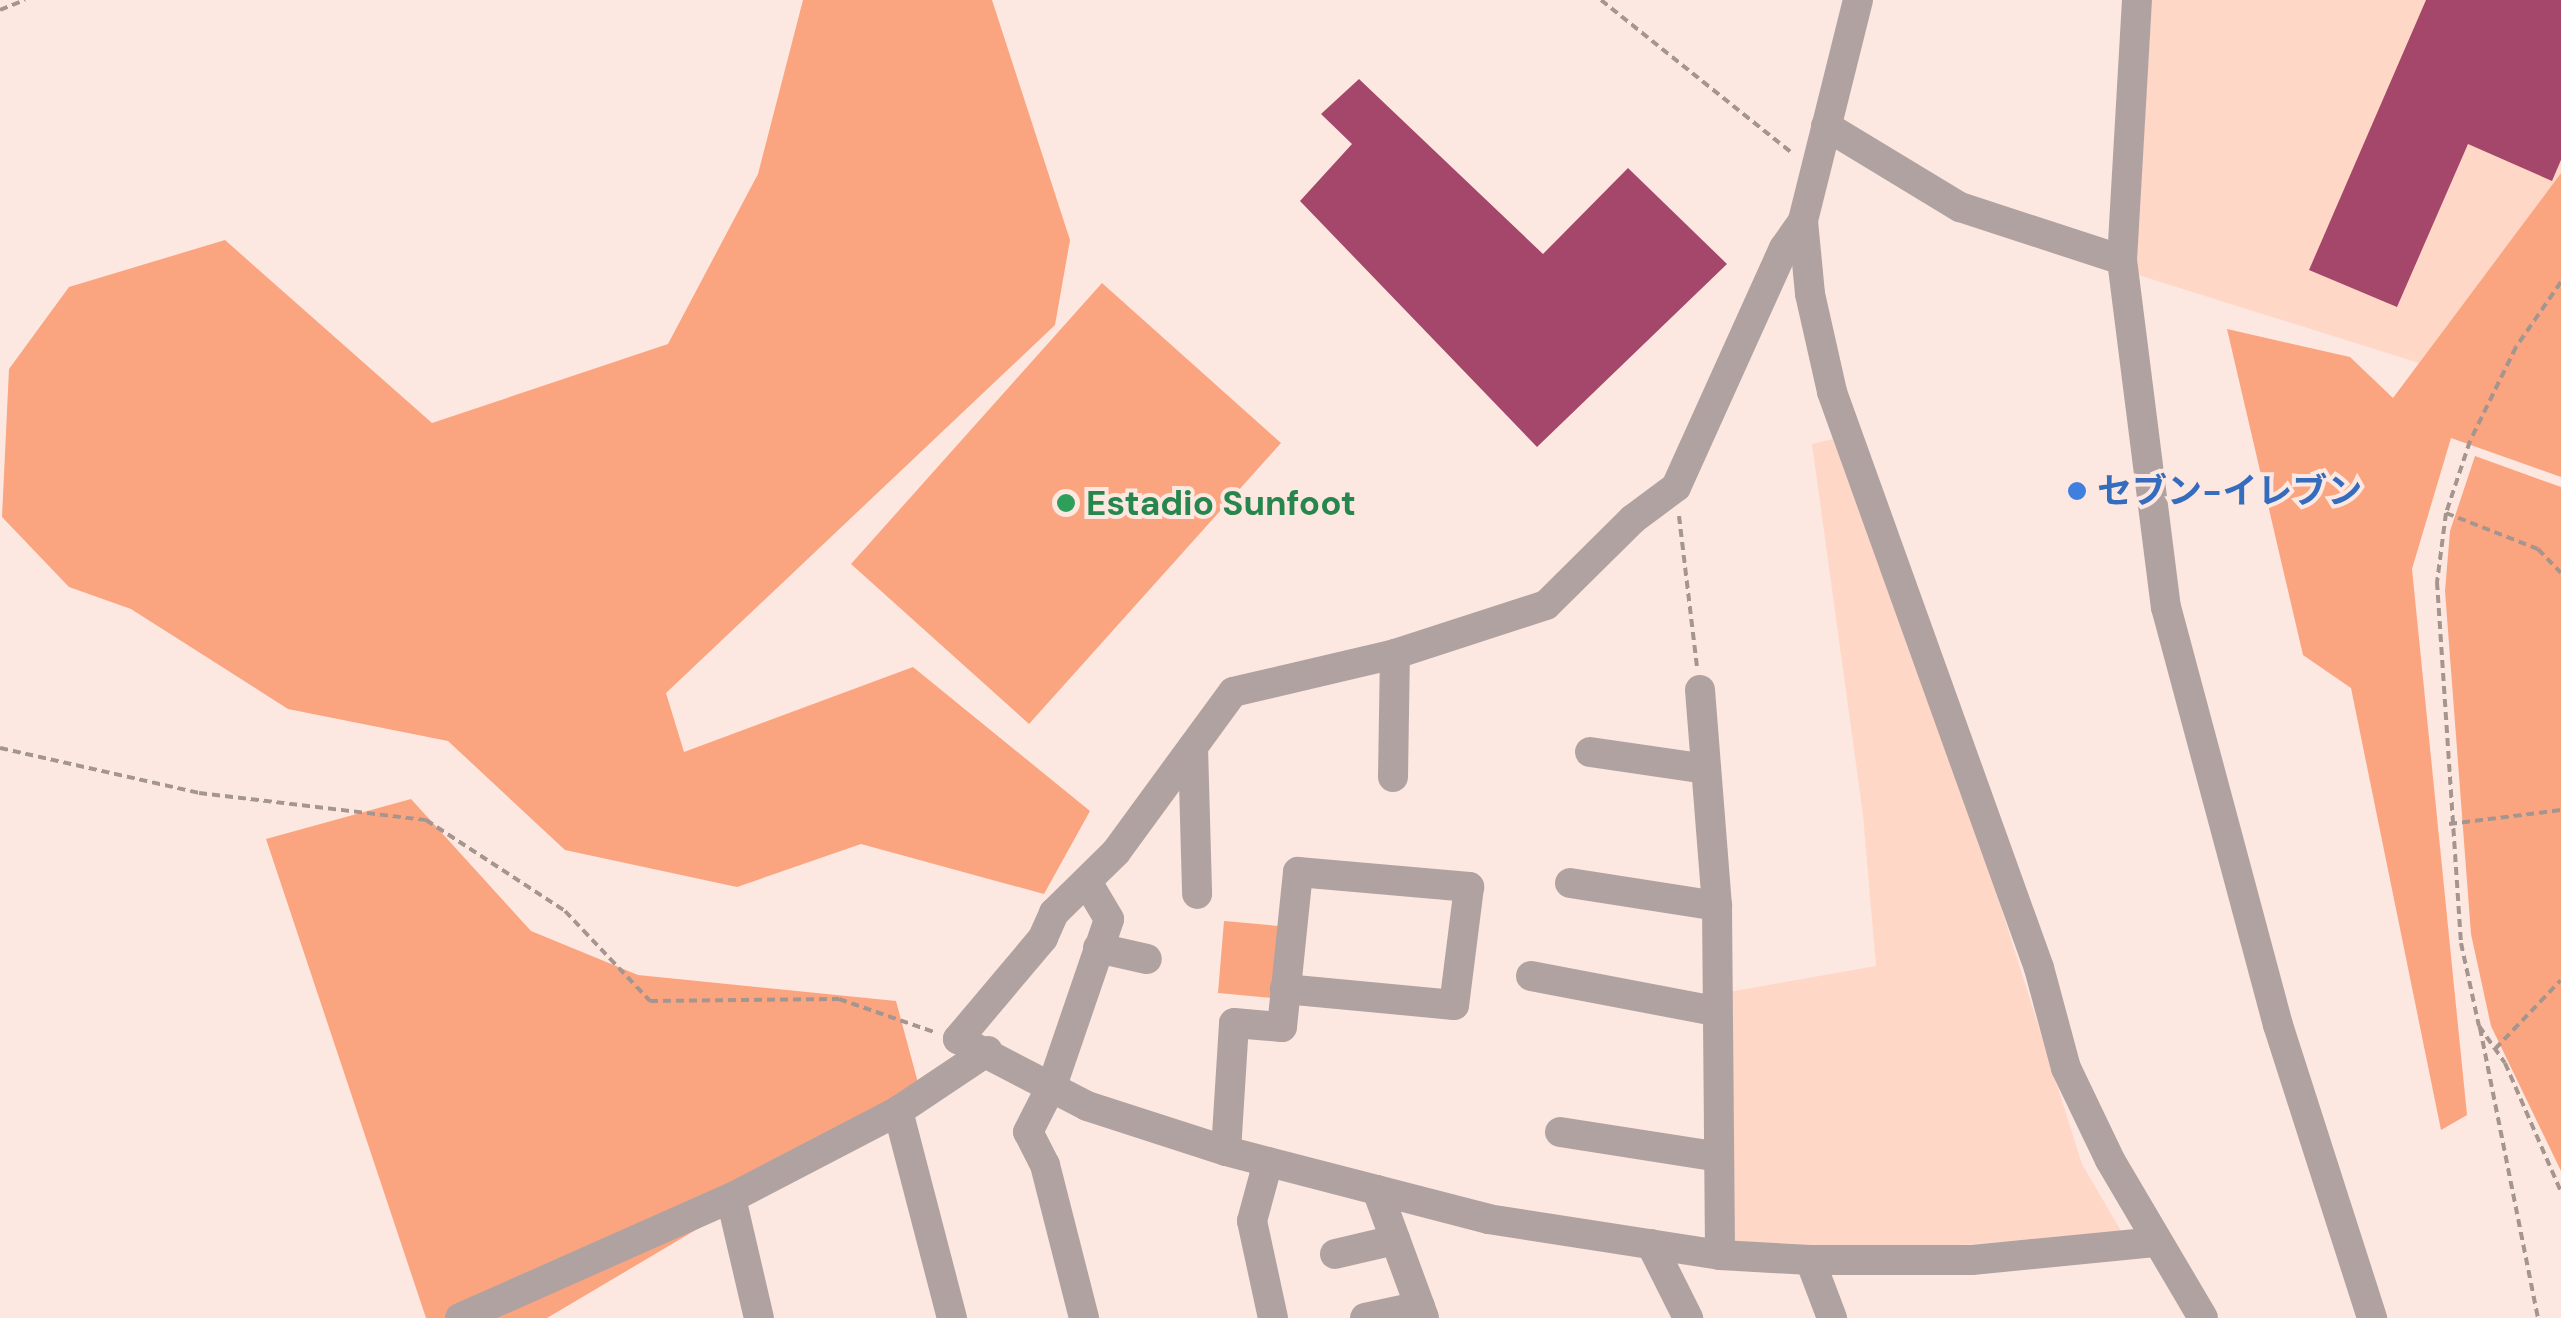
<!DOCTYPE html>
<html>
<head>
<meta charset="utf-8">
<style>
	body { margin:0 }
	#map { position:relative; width:2561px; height:1318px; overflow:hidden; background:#fce8e0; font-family:"DM Sans","Noto Sans JP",sans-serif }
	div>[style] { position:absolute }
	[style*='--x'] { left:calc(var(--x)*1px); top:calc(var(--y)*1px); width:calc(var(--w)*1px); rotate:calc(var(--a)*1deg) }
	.built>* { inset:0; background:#ffd7c7 }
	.green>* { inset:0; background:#fba480 }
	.building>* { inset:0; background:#a5476b }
	.path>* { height:4px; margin-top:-2px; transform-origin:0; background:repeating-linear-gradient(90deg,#a5958f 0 8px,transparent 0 13px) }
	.minor>* { height:30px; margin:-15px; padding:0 15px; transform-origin:15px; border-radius:15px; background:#b1a2a2 }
	.dots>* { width:28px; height:28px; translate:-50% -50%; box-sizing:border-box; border:5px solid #fce8e0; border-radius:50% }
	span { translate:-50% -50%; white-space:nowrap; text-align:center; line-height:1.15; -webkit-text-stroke:8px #fce8e0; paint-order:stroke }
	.shop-label { font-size:35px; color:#366cbe; font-weight:700 }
	.left { translate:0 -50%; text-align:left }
	.leisure-label { font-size:35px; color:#27864d; font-weight:700 }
</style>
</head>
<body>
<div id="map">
	<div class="built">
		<div style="clip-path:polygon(2152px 0,2561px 0,2561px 173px,2419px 363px,2135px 274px)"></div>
		<div style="clip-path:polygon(1833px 439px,1993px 882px,2082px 1164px,2121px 1231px,1875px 1253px,1729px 1243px,1723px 993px,1876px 966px,1863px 815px,1812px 444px)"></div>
	</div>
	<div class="green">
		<div style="clip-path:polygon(803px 0,992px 0,1070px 240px,1055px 325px,666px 693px,684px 752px,913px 667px,1090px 811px,1044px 894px,861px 844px,737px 887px,565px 850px,448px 741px,288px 709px,131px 609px,69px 587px,2px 517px,9px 369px,69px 287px,225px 240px,432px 423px,668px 344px,758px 174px)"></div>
		<div style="clip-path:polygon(2561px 173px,2561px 477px,2451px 438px,2412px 569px,2467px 1115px,2441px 1130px,2351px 688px,2303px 655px,2227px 329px,2350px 357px,2393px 398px)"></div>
		<div style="clip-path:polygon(1102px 283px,1281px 443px,1029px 724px,851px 564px)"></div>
		<div style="clip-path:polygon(2475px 456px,2561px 487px,2561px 1171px,2491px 1026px,2471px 934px,2445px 591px,2450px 531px)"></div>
		<div style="clip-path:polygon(411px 799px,531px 931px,638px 975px,896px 1001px,924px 1105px,792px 1173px,547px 1318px,426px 1318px,266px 839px)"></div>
		<div style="clip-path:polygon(1224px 921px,1279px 926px,1273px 998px,1218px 993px)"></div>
	</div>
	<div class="building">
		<div style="clip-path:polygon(2426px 0,2561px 0,2561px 160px,2552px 181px,2468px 144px,2397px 307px,2309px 270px)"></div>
		<div style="clip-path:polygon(1359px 79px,1543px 254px,1628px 168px,1727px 264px,1537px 447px,1300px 201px,1352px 144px,1321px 114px)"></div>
	</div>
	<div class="path">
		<div style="--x:1601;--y:0;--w:243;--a:38.7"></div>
		<div style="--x:0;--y:10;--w:27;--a:-22"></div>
		<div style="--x:2561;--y:282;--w:79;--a:124.7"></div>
		<div style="--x:2516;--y:347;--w:105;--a:116.1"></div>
		<div style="--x:2470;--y:441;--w:76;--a:108.4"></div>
		<div style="--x:2446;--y:513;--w:70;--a:97.4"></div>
		<div style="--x:2437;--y:582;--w:362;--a:86.2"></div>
		<div style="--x:2461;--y:943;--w:85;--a:77.8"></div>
		<div style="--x:2479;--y:1026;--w:45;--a:54.9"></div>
		<div style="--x:2505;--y:1063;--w:141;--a:66.5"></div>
		<div style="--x:2446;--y:513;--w:99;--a:21.4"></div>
		<div style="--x:2538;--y:549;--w:33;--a:46"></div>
		<div style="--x:1679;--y:516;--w:151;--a:83.2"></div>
		<div style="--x:0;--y:748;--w:204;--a:12.7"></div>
		<div style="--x:199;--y:793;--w:229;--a:6.8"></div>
		<div style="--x:426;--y:820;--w:166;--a:33.2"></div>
		<div style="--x:565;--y:911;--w:124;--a:46.6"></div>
		<div style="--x:650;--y:1001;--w:189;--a:-0.6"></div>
		<div style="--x:839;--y:999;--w:101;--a:19.2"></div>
		<div style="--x:2449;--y:824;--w:113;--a:-7.1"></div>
		<div style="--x:2480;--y:1028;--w:296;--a:78.7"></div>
		<div style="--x:2495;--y:1049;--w:95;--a:-46.3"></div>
	</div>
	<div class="minor">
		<div style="--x:1858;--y:0;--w:228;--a:104"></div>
		<div style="--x:1803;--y:221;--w:73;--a:84.5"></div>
		<div style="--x:1810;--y:294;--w:100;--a:77.3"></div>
		<div style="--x:1832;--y:392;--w:612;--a:70.23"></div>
		<div style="--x:2039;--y:968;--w:104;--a:74.9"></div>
		<div style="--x:2066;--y:1068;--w:102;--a:64.4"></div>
		<div style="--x:2110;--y:1160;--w:183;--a:59.5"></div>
		<div style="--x:2137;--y:0;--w:260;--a:93.3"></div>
		<div style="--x:2122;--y:260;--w:350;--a:82.8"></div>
		<div style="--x:2166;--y:607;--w:433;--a:75"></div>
		<div style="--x:2278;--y:1025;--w:308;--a:72.2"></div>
		<div style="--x:1826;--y:126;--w:157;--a:31.2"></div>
		<div style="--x:1960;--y:207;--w:170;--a:18.1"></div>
		<div style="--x:1803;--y:221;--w:33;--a:125"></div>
		<div style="--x:1784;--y:248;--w:262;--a:114.3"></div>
		<div style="--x:1676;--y:487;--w:54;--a:143.3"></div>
		<div style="--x:1633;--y:519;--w:122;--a:135.3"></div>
		<div style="--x:1546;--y:605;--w:159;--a:162"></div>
		<div style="--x:1395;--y:654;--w:166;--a:166.8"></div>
		<div style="--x:1233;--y:692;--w:198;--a:126.2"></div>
		<div style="--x:1116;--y:852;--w:87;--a:135.5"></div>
		<div style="--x:1054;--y:913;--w:27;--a:114"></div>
		<div style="--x:1043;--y:938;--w:132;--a:130.1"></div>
		<div style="--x:958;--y:1039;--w:145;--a:27.4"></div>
		<div style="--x:1087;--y:1106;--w:146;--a:17.9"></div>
		<div style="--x:1226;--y:1151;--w:271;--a:14.5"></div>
		<div style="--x:1488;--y:1219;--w:235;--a:8.8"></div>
		<div style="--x:1720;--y:1255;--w:90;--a:3.2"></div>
		<div style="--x:1810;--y:1260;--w:162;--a:0"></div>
		<div style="--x:1972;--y:1260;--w:186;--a:-5.6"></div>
		<div style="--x:1700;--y:690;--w:217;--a:85.5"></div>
		<div style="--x:1717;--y:906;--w:349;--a:89.5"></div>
		<div style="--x:1193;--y:747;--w:147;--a:88.4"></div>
		<div style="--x:1590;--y:752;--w:117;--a:8.3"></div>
		<div style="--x:1393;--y:777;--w:123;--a:-89.1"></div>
		<div style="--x:1570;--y:883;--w:149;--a:8.9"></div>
		<div style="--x:1098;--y:948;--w:50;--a:12.7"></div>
		<div style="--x:1531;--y:976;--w:187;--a:10.8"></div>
		<div style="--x:898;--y:1111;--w:214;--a:75.4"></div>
		<div style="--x:1560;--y:1132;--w:161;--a:8.9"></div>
		<div style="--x:1226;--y:1151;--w:128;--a:-86.4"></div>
		<div style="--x:1234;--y:1023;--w:48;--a:4.8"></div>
		<div style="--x:1282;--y:1027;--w:156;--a:-84.1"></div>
		<div style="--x:1298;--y:872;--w:172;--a:5"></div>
		<div style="--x:1469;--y:887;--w:119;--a:97.2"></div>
		<div style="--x:1454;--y:1005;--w:170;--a:-174.6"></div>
		<div style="--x:1268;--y:1162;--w:61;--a:105.2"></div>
		<div style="--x:1252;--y:1221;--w:99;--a:77.8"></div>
		<div style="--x:1377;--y:1190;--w:136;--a:69.8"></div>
		<div style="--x:731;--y:1198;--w:123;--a:76.9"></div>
		<div style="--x:1651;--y:1244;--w:83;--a:63.4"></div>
		<div style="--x:1335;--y:1254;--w:62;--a:-13.1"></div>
		<div style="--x:1810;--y:1260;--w:62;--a:69.2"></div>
		<div style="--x:460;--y:1318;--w:296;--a:-23.9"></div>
		<div style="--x:731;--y:1198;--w:188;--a:-27.5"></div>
		<div style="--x:898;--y:1111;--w:108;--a:-33.7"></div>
		<div style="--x:1084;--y:1318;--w:158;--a:-104.3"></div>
		<div style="--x:1045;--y:1165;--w:37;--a:-117"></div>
		<div style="--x:1028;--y:1132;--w:55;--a:-63"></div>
		<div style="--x:1053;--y:1083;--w:173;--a:-71.1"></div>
		<div style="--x:1109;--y:919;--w:43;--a:-120.7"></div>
		<div style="--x:1365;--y:1318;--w:56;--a:-12.3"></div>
	</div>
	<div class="dots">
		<div style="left:2077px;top:491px;background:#3f7fe0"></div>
		<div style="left:1066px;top:503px;background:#2e9e5b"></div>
	</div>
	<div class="shop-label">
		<span class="left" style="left:2097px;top:491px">セブン-イレブン</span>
	</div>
	<div class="leisure-label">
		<span class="left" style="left:1086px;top:503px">Estadio Sunfoot</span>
	</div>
</div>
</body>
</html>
